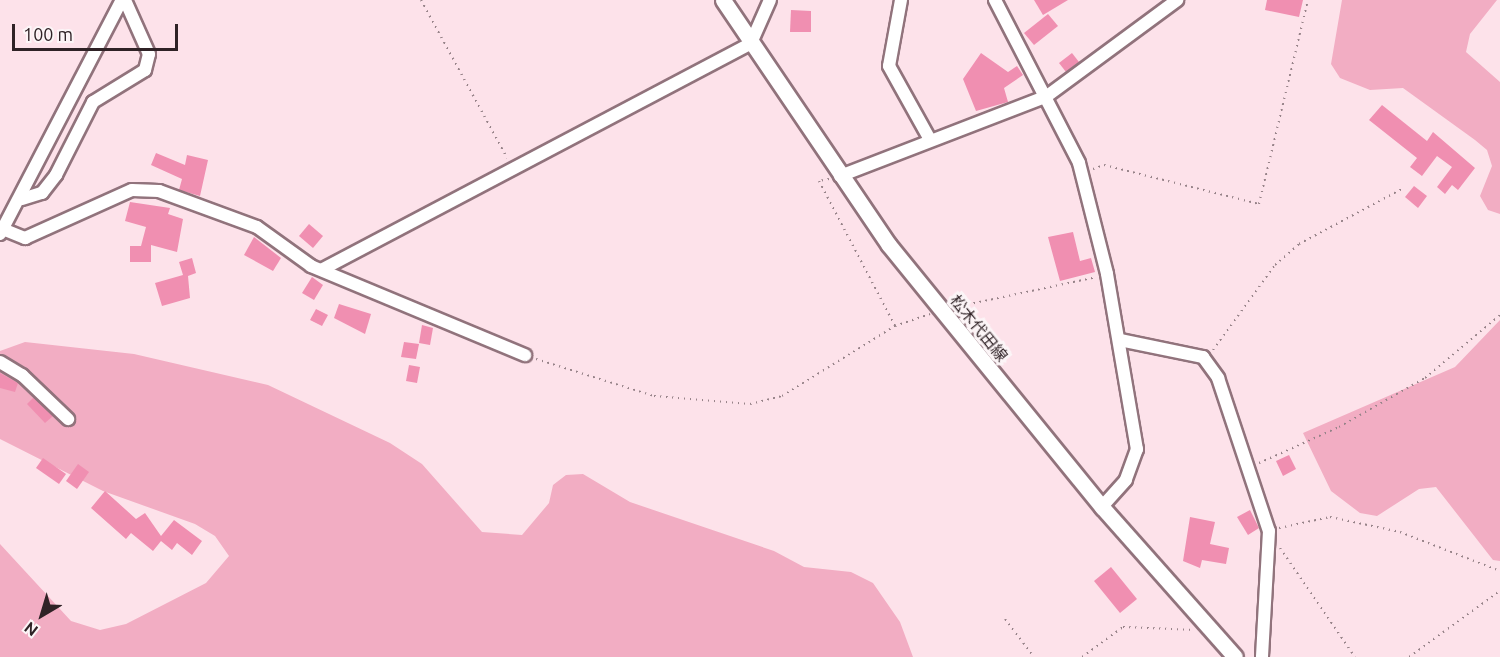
<!DOCTYPE html>
<html>
<head>
<meta charset="utf-8">
<style>
	body { margin:0 }
	#map { position:relative; width:1500px; height:657px; overflow:hidden; background:#fde2ea; font-family:Ubuntu,"Noto Sans JP",sans-serif }
	div>[style] { position:absolute }
	[style*='--x'] { left:calc(var(--x)*1px); top:calc(var(--y)*1px); width:calc(var(--w)*1px); rotate:calc(var(--a)*1deg) }
	.green>* { inset:0; background:#f2adc3 }
	.building>* { inset:0; background:#f08fb1 }
	.path>* { height:2px; margin-top:-1px; transform-origin:0; background:repeating-linear-gradient(90deg,#978389 0 1.5px,transparent 0 6px) }
	.roads { filter:drop-shadow(2px 0 #91737c) drop-shadow(-2px 0 #91737c) drop-shadow(0 2px #91737c) drop-shadow(0 -2px #91737c) }
	.minor>* { height:12px; margin:-6px; padding:0 6px; transform-origin:6px; border-radius:6px; background:#fff }
	.major>* { height:15px; margin:-7.5px; padding:0 7.5px; transform-origin:7.5px; border-radius:7.5px; background:#fff }
	span { translate:-50% -50%; white-space:nowrap; text-align:center; line-height:1.15; -webkit-text-stroke:6px #fcf5f7; paint-order:stroke }
	.street-label { font-size:16px; color:#2f2226 }
	.north { position:absolute; left:12px; top:585px; width:60px; height:60px; -webkit-text-stroke:4px #fcf5f7; paint-order:stroke; rotate:218deg; font-size:16px; font-weight:700; line-height:24px; text-align:center; color:#2f2226 }
	.north::after { content:''; display:block; margin:auto; width:21px; height:27px; background:#2f2226; clip-path:polygon(50% 0,100% 100%,50% 72%,0 100%) }
	.scale { position:absolute; left:12px; top:24px; width:166px; height:27px; box-sizing:border-box; border:3px solid #2f2226; border-top:0; padding-left:8px; font-size:18px; line-height:21px; white-space:nowrap; color:#2f2226; -webkit-text-stroke:4px #fcf5f7; paint-order:stroke }
</style>
</head>
<body>
<div id="map">
	<div class="green">
		<div style="clip-path:polygon(1342px 0,1497px 0,1470px 34px,1466px 52px,1500px 82px,1500px 214px,1488px 210px,1480px 196px,1492px 166px,1487px 150px,1475px 140px,1403px 88px,1370px 90px,1340px 78px,1331px 64px)"></div>
		<div style="clip-path:polygon(1500px 320px,1500px 561px,1493px 560px,1436px 487px,1419px 489px,1377px 516px,1360px 513px,1331px 491px,1303px 433px,1455px 367px)"></div>
		<div style="clip-path:polygon(25px 342px,134px 354px,268px 385px,390px 443px,422px 464px,482px 532px,522px 535px,549px 503px,553px 485px,566px 475px,583px 474px,630px 502px,774px 551px,804px 567px,851px 572px,873px 583px,900px 622px,913px 657px,0 657px,0 544px,71px 621px,100px 630px,126px 624px,206px 583px,229px 556px,215px 536px,195px 524px,103px 491px,0 439px,0 351px)"></div>
	</div>
	<div class="building">
		<div style="clip-path:polygon(1034px 0,1068px 0,1043px 15px)"></div>
		<div style="clip-path:polygon(1267px 0,1303px 0,1299px 17px,1265px 10px)"></div>
		<div style="clip-path:polygon(791px 10px,811px 11px,811px 32px,790px 32px)"></div>
		<div style="clip-path:polygon(1048px 14px,1058px 26px,1034px 45px,1024px 33px)"></div>
		<div style="clip-path:polygon(981px 53px,1008px 72px,1017px 66px,1023px 75px,1004px 88px,1008px 102px,976px 111px,963px 79px)"></div>
		<div style="clip-path:polygon(1072px 53px,1079px 62px,1066px 72px,1059px 63px)"></div>
		<div style="clip-path:polygon(1382px 105px,1427px 141px,1433px 132px,1475px 168px,1458px 190px,1452px 185px,1445px 194px,1437px 187px,1452px 167px,1437px 156px,1422px 176px,1410px 167px,1417px 158px,1369px 120px)"></div>
		<div style="clip-path:polygon(156px 153px,185px 165px,187px 155px,208px 160px,200px 196px,179px 190px,182px 179px,151px 165px)"></div>
		<div style="clip-path:polygon(1414px 186px,1427px 196px,1418px 208px,1405px 197px)"></div>
		<div style="clip-path:polygon(130px 202px,170px 208px,168px 214px,183px 219px,177px 252px,151px 245px,151px 262px,130px 262px,130px 246px,141px 246px,146px 227px,125px 221px)"></div>
		<div style="clip-path:polygon(309px 224px,323px 236px,313px 248px,299px 236px)"></div>
		<div style="clip-path:polygon(1073px 232px,1080px 261px,1091px 258px,1095px 272px,1060px 281px,1048px 237px)"></div>
		<div style="clip-path:polygon(254px 237px,281px 258px,273px 271px,244px 255px)"></div>
		<div style="clip-path:polygon(192px 258px,196px 273px,188px 276px,190px 298px,162px 306px,155px 283px,183px 275px,179px 262px)"></div>
		<div style="clip-path:polygon(312px 277px,323px 285px,314px 300px,302px 293px)"></div>
		<div style="clip-path:polygon(339px 304px,371px 314px,365px 334px,334px 318px)"></div>
		<div style="clip-path:polygon(316px 309px,328px 315px,322px 326px,310px 320px)"></div>
		<div style="clip-path:polygon(422px 325px,433px 328px,430px 345px,419px 343px)"></div>
		<div style="clip-path:polygon(404px 342px,419px 344px,416px 359px,401px 357px)"></div>
		<div style="clip-path:polygon(409px 365px,420px 367px,417px 383px,406px 381px)"></div>
		<div style="clip-path:polygon(0 373px,18px 383px,15px 392px,0 388px)"></div>
		<div style="clip-path:polygon(34px 397px,53px 416px,45px 423px,27px 404px)"></div>
		<div style="clip-path:polygon(1289px 455px,1296px 469px,1283px 476px,1276px 461px)"></div>
		<div style="clip-path:polygon(43px 458px,66px 474px,59px 484px,36px 468px)"></div>
		<div style="clip-path:polygon(78px 464px,89px 472px,77px 489px,66px 481px)"></div>
		<div style="clip-path:polygon(105px 491px,136px 519px,145px 513px,161px 536px,174px 520px,202px 541px,192px 555px,177px 543px,172px 550px,161px 541px,153px 551px,131px 533px,126px 539px,91px 508px)"></div>
		<div style="clip-path:polygon(1250px 510px,1259px 528px,1248px 535px,1237px 517px)"></div>
		<div style="clip-path:polygon(1190px 517px,1215px 522px,1210px 544px,1229px 548px,1226px 564px,1202px 560px,1200px 568px,1183px 561px)"></div>
		<div style="clip-path:polygon(1111px 567px,1137px 599px,1120px 613px,1094px 581px)"></div>
	</div>
	<div class="path">
		<div style="--x:421;--y:0;--w:180;--a:61.4"></div>
		<div style="--x:1093;--y:169;--w:12;--a:-20"></div>
		<div style="--x:1104;--y:165;--w:160;--a:14.1"></div>
		<div style="--x:1259;--y:204;--w:210;--a:-76.5"></div>
		<div style="--x:829;--y:179;--w:10;--a:169"></div>
		<div style="--x:819;--y:181;--w:164;--a:62.3"></div>
		<div style="--x:956;--y:307;--w:144;--a:-12"></div>
		<div style="--x:1213;--y:350;--w:105;--a:-53.9"></div>
		<div style="--x:1275;--y:265;--w:32;--a:-41"></div>
		<div style="--x:1299;--y:244;--w:119;--a:-28.1"></div>
		<div style="--x:536;--y:359;--w:124;--a:17.4"></div>
		<div style="--x:654;--y:396;--w:96;--a:4.8"></div>
		<div style="--x:750;--y:404;--w:33;--a:-14"></div>
		<div style="--x:782;--y:396;--w:133;--a:-31.8"></div>
		<div style="--x:895;--y:326;--w:37;--a:-19"></div>
		<div style="--x:1259;--y:463;--w:88;--a:-24.2"></div>
		<div style="--x:1339;--y:427;--w:99;--a:-29.7"></div>
		<div style="--x:1425;--y:378;--w:98;--a:-40"></div>
		<div style="--x:1279;--y:528;--w:52;--a:-12.2"></div>
		<div style="--x:1330;--y:517;--w:72;--a:12.1"></div>
		<div style="--x:1400;--y:532;--w:107;--a:21.3"></div>
		<div style="--x:1280;--y:548;--w:132;--a:55.5"></div>
		<div style="--x:1005;--y:619;--w:48;--a:52.7"></div>
		<div style="--x:1082;--y:657;--w:51;--a:-36.2"></div>
		<div style="--x:1123;--y:627;--w:72;--a:2.4"></div>
		<div style="--x:1409;--y:657;--w:112;--a:-36"></div>
	</div>
	<div class="roads">
		<div class="minor">
			<div style="--x:901;--y:0;--w:67;--a:100.3"></div>
			<div style="--x:889;--y:66;--w:82;--a:60.9"></div>
			<div style="--x:995;--y:0;--w:183;--a:62.7"></div>
			<div style="--x:1079;--y:163;--w:114;--a:75.8"></div>
			<div style="--x:1107;--y:274;--w:178;--a:80.3"></div>
			<div style="--x:1137;--y:449;--w:33;--a:110"></div>
			<div style="--x:1126;--y:480;--w:36;--a:132"></div>
			<div style="--x:840;--y:176;--w:222;--a:-21.1"></div>
			<div style="--x:1047;--y:96;--w:162;--a:-36.4"></div>
			<div style="--x:22;--y:199;--w:21;--a:-17"></div>
			<div style="--x:42;--y:193;--w:23;--a:-52"></div>
			<div style="--x:56;--y:175;--w:82;--a:-63.1"></div>
			<div style="--x:93;--y:102;--w:61;--a:-31.6"></div>
			<div style="--x:145;--y:70;--w:16;--a:-76"></div>
			<div style="--x:149;--y:54;--w:59;--a:-114"></div>
			<div style="--x:5;--y:230;--w:22;--a:22"></div>
			<div style="--x:25;--y:238;--w:117;--a:-24.2"></div>
			<div style="--x:132;--y:190;--w:27;--a:2"></div>
			<div style="--x:159;--y:191;--w:104;--a:20.2"></div>
			<div style="--x:257;--y:227;--w:67;--a:35.8"></div>
			<div style="--x:311;--y:266;--w:232;--a:22.6"></div>
			<div style="--x:0;--y:234;--w:264;--a:-62.5"></div>
			<div style="--x:323;--y:269;--w:484;--a:-27.8"></div>
			<div style="--x:751;--y:43;--w:47;--a:-66.2"></div>
			<div style="--x:1120;--y:340;--w:85;--a:11.6"></div>
			<div style="--x:1203;--y:357;--w:26;--a:54"></div>
			<div style="--x:1218;--y:378;--w:161;--a:71.6"></div>
			<div style="--x:1269;--y:531;--w:126;--a:93.2"></div>
			<div style="--x:0;--y:362;--w:26;--a:31"></div>
			<div style="--x:22;--y:375;--w:64;--a:43.7"></div>
		</div>
		<div class="major">
			<div style="--x:723;--y:0;--w:296;--a:55.9"></div>
			<div style="--x:889;--y:245;--w:338;--a:50.9"></div>
			<div style="--x:1102;--y:507;--w:200;--a:48.4"></div>
		</div>
	</div>
	<div class="street-label">
		<span style="left:979px;top:328px;rotate:51deg">松木代田線</span>
	</div>
	<div class="north">N</div>
	<div class="scale">100 m</div>
</div>
</body>
</html>
